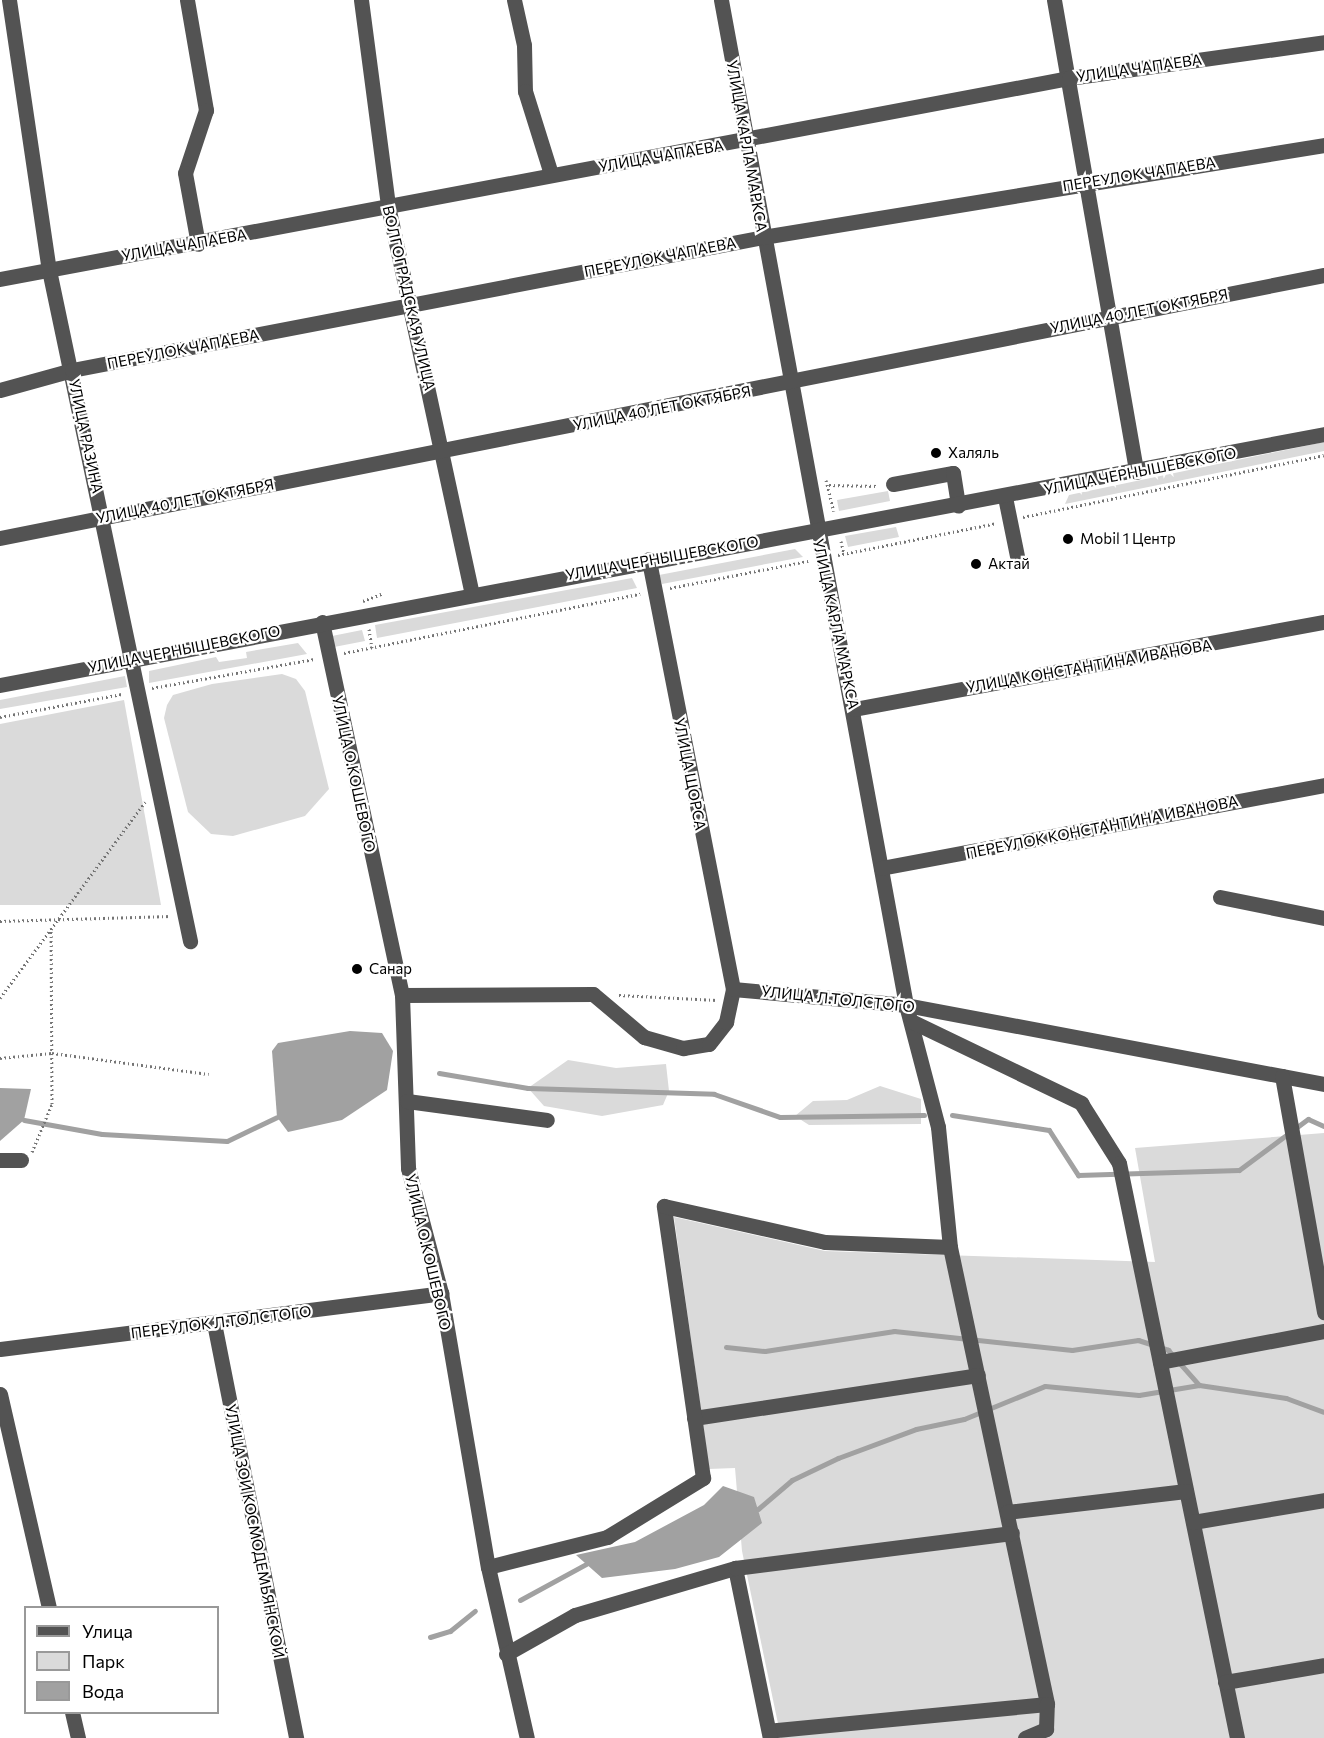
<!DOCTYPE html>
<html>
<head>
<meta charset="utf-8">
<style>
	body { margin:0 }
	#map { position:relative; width:1324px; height:1738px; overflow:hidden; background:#fff; font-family:Commissioner,sans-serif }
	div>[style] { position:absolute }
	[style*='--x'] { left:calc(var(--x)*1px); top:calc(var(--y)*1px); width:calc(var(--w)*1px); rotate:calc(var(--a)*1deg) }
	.green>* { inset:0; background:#dadada }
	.water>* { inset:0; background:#a1a1a1 }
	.stream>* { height:5px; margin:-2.5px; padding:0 2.5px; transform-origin:2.5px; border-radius:2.5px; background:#a1a1a1 }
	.path>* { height:3px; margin-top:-1.5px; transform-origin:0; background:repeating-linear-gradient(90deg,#757575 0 1.5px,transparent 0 4.5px) }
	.minor>* { height:15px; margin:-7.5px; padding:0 7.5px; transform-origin:7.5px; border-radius:7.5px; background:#535353 }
	.dots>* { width:16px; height:16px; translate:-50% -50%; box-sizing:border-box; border:3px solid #fff; border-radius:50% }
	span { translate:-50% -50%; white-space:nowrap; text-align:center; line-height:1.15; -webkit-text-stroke:4.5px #fff; paint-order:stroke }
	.street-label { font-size:15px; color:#000 }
	.poi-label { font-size:15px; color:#000 }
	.left { translate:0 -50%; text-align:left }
	.legend { position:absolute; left:24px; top:1606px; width:195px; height:108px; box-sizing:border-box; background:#fff; border:2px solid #999; margin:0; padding:8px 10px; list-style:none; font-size:18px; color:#000 }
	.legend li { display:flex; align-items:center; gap:12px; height:30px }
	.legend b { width:30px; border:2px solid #999 }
</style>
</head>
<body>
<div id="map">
	<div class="green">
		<div style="clip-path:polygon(1324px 442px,1324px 451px,1065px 504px,1069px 495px)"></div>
		<div style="clip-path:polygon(888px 491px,890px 501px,839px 511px,837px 500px)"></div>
		<div style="clip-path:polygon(896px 527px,899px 537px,848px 547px,845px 536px)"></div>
		<div style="clip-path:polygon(795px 549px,803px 557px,662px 584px,659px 575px)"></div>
		<div style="clip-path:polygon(632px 578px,637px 588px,377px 638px,375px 625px)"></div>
		<div style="clip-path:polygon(362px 630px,365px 641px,334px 647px,332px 636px)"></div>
		<div style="clip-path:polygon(298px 643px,307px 654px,149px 683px,149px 671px,216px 657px,219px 662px,247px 658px,246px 652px)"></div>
		<div style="clip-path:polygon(282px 674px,296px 679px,305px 691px,329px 789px,305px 816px,233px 836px,211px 834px,188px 812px,164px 718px,167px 705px,173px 695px,212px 684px)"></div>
		<div style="clip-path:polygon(125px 676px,127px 687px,0 709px,0 700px)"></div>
		<div style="clip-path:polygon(124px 700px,161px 905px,0 905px,0 724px)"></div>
		<div style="clip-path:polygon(568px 1060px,616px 1068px,666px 1064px,669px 1091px,663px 1105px,602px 1116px,544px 1106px,528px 1088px)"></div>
		<div style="clip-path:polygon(880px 1086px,921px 1099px,921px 1124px,809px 1125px,795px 1116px,813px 1101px,847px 1100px)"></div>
		<div style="clip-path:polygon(1324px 1133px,1324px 1738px,781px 1738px,742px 1551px,735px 1468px,709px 1469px,674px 1217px,825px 1251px,1155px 1262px,1135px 1148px)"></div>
	</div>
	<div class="water">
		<div style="clip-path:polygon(350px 1031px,382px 1033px,393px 1051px,387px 1090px,342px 1120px,288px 1132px,277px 1117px,272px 1051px,278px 1043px)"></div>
		<div style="clip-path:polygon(0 1088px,31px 1089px,24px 1120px,0 1141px)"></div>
		<div style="clip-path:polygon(723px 1486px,754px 1497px,762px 1523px,719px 1557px,675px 1569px,602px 1578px,576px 1555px,635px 1542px,704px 1505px)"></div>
	</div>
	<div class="stream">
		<div style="--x:439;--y:1073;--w:90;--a:9.6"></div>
		<div style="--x:528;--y:1088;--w:186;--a:1.8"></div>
		<div style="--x:714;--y:1094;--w:70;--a:19.2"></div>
		<div style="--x:780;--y:1117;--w:144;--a:-0.8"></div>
		<div style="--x:952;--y:1115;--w:98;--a:8.8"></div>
		<div style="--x:1049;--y:1130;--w:54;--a:57.2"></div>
		<div style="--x:1078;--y:1175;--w:161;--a:-1.8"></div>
		<div style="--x:1239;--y:1170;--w:86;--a:-36.5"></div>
		<div style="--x:1308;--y:1119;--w:17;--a:24"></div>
		<div style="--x:24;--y:1120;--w:79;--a:10.2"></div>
		<div style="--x:102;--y:1134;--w:125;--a:3.2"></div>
		<div style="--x:227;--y:1141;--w:55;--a:-25.6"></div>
		<div style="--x:726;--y:1347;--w:39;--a:6"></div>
		<div style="--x:765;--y:1351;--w:131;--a:-8.8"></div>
		<div style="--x:894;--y:1331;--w:179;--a:6.1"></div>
		<div style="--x:1072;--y:1350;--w:67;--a:-8.6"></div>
		<div style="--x:1138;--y:1340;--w:32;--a:18"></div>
		<div style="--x:1168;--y:1350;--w:47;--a:48.5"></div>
		<div style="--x:758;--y:1509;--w:45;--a:-40.5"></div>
		<div style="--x:792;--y:1480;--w:51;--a:-25.6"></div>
		<div style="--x:838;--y:1458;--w:83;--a:-20.4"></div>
		<div style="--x:916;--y:1429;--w:49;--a:-11.8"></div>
		<div style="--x:964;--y:1419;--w:87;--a:-22.2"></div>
		<div style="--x:1045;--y:1386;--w:94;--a:5.5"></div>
		<div style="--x:1139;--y:1395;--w:61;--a:-9.5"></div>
		<div style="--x:1199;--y:1385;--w:88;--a:8.5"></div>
		<div style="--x:1286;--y:1398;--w:40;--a:20.2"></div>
		<div style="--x:520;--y:1600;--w:75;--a:-28.6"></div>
		<div style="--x:430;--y:1637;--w:21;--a:-17"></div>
		<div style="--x:450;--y:1631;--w:32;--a:-39"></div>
	</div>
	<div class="path">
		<div style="--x:826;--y:480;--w:32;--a:76"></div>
		<div style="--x:829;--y:485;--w:49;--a:1.2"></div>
		<div style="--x:1023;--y:517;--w:307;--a:-11.6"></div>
		<div style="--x:841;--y:541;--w:13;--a:77"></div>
		<div style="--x:838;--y:555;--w:161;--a:-11.4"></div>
		<div style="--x:670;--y:588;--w:141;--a:-11.1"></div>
		<div style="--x:363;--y:601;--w:22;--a:-21"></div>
		<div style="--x:369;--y:629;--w:19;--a:81"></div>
		<div style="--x:344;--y:653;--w:302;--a:-11.3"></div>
		<div style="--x:152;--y:688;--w:165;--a:-10.1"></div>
		<div style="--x:0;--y:717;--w:124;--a:-10.7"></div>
		<div style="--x:0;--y:921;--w:171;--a:-1.7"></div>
		<div style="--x:619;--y:995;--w:98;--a:2.9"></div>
		<div style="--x:0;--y:998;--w:244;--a:-53.5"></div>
		<div style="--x:0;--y:1058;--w:52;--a:-5.5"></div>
		<div style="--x:52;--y:1053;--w:158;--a:7.6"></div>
		<div style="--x:32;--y:1152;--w:52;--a:-67.4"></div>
		<div style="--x:52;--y:1104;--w:175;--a:-90.3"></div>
	</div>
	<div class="minor">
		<div style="--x:9;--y:0;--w:273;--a:81.6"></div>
		<div style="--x:49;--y:270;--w:686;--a:78.13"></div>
		<div style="--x:187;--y:0;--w:112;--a:80.2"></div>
		<div style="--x:206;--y:110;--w:66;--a:108.4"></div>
		<div style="--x:185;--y:173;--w:72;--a:79.6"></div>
		<div style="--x:361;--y:0;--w:208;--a:82.5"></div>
		<div style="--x:388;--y:206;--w:396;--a:77.8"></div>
		<div style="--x:514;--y:0;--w:46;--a:77.5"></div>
		<div style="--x:524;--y:45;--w:46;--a:88.8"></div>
		<div style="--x:525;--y:91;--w:87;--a:72.6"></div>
		<div style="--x:721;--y:0;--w:1022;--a:79.57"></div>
		<div style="--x:906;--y:1005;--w:126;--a:75.3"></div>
		<div style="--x:938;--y:1127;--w:121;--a:84.3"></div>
		<div style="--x:950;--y:1247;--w:467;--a:78"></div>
		<div style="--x:1047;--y:1704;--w:279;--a:174.5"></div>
		<div style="--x:1054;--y:0;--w:479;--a:80.1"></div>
		<div style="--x:0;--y:279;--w:1088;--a:-10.65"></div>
		<div style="--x:1069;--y:78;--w:258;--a:-8"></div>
		<div style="--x:0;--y:390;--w:75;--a:-15.5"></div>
		<div style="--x:72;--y:370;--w:704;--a:-10.89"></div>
		<div style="--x:763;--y:237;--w:568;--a:-9.31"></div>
		<div style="--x:893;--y:484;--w:61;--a:-10.4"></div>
		<div style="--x:953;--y:473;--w:33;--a:81"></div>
		<div style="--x:1005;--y:497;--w:60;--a:78.5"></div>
		<div style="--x:0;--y:538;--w:1350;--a:-11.24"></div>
		<div style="--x:322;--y:622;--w:381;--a:77.9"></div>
		<div style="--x:402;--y:995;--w:173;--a:88"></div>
		<div style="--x:408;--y:1168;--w:129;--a:75.2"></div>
		<div style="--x:441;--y:1293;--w:278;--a:80.3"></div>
		<div style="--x:488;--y:1567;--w:175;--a:77.2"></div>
		<div style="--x:0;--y:685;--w:1348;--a:-10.73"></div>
		<div style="--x:854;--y:709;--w:478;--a:-10.5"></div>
		<div style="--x:881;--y:868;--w:451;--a:-10.6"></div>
		<div style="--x:1220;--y:897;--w:106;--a:11.4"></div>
		<div style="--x:733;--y:989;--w:174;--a:5.3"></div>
		<div style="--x:906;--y:1005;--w:425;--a:10.7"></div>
		<div style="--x:402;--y:995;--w:191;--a:-0.3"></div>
		<div style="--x:593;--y:994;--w:67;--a:40.1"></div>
		<div style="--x:644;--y:1037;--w:41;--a:15.8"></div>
		<div style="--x:683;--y:1048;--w:26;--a:-9"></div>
		<div style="--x:709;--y:1044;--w:28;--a:-52"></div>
		<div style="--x:726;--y:1022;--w:34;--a:-78"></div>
		<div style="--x:733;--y:989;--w:438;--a:-101.1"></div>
		<div style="--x:913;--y:1022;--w:187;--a:25.7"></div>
		<div style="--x:1081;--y:1103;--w:71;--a:57.7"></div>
		<div style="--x:1119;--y:1163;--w:587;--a:78.4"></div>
		<div style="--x:1282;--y:1076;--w:240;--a:79.9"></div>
		<div style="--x:407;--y:1101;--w:141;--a:7.7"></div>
		<div style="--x:0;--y:1160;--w:21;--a:0"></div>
		<div style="--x:214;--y:1323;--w:423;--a:78.8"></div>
		<div style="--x:0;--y:1349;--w:445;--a:-7.2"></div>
		<div style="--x:1160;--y:1362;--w:167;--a:-10.7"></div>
		<div style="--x:0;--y:1394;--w:220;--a:77.1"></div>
		<div style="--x:694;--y:1418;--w:287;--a:-8.6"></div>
		<div style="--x:1007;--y:1512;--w:180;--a:-6.7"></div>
		<div style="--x:1193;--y:1522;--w:133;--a:-9.5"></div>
		<div style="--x:488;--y:1567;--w:123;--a:-14.1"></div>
		<div style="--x:607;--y:1537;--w:113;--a:-31.6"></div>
		<div style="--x:703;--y:1478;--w:275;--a:-98.2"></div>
		<div style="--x:664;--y:1206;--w:165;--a:12.6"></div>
		<div style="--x:825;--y:1242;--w:125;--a:2.3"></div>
		<div style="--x:735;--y:1568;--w:174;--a:78.4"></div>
		<div style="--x:506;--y:1654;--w:79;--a:-29.5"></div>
		<div style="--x:575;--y:1615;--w:167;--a:-16.4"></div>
		<div style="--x:735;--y:1568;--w:279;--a:-7.2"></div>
		<div style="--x:1225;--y:1682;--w:100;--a:-9.7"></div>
		<div style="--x:72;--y:1712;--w:27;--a:77"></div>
		<div style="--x:1025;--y:1738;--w:23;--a:-23"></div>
		<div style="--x:1046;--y:1729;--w:25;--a:-88"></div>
	</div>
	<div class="dots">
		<div style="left:936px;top:453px;background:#000"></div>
		<div style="left:1068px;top:539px;background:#000"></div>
		<div style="left:976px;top:564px;background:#000"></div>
		<div style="left:357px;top:969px;background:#000"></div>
	</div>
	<div class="street-label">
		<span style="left:1139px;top:68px;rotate:-8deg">УЛИЦА ЧАПАЕВА</span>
		<span style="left:747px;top:146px;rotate:80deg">УЛИЦА КАРЛА МАРКСА</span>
		<span style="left:661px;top:156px;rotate:-10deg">УЛИЦА ЧАПАЕВА</span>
		<span style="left:1139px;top:174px;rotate:-9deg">ПЕРЕУЛОК ЧАПАЕВА</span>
		<span style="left:184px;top:245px;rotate:-10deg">УЛИЦА ЧАПАЕВА</span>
		<span style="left:660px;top:257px;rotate:-11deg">ПЕРЕУЛОК ЧАПАЕВА</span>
		<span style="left:409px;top:298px;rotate:77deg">ВОЛГОГРАДСКАЯ УЛИЦА</span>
		<span style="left:1139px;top:311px;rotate:-11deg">УЛИЦА 40 ЛЕТ ОКТЯБРЯ</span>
		<span style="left:183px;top:349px;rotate:-11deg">ПЕРЕУЛОК ЧАПАЕВА</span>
		<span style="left:662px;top:408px;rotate:-11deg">УЛИЦА 40 ЛЕТ ОКТЯБРЯ</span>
		<span style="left:86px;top:436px;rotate:78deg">УЛИЦА РАЗИНА</span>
		<span style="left:1140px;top:471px;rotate:-11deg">УЛИЦА ЧЕРНЫШЕВСКОГО</span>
		<span style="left:185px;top:501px;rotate:-11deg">УЛИЦА 40 ЛЕТ ОКТЯБРЯ</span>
		<span style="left:662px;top:558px;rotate:-10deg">УЛИЦА ЧЕРНЫШЕВСКОГО</span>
		<span style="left:836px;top:624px;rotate:78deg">УЛИЦА КАРЛА МАРКСА</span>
		<span style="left:184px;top:649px;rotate:-11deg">УЛИЦА ЧЕРНЫШЕВСКОГО</span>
		<span style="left:1089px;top:666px;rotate:-10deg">УЛИЦА КОНСТАНТИНА ИВАНОВА</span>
		<span style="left:354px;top:774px;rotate:78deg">УЛИЦА О.КОШЕВОГО</span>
		<span style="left:690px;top:774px;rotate:79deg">УЛИЦА ЩОРСА</span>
		<span style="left:1102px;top:827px;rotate:-11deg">ПЕРЕУЛОК КОНСТАНТИНА ИВАНОВА</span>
		<span style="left:838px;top:999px;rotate:6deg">УЛИЦА Л.ТОЛСТОГО</span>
		<span style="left:428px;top:1252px;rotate:77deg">УЛИЦА О.КОШЕВОГО</span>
		<span style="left:221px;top:1322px;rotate:-7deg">ПЕРЕУЛОК Л.ТОЛСТОГО</span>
		<span style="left:255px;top:1531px;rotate:79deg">УЛИЦА ЗОИ КОСМОДЕМЬЯНСКОЙ</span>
	</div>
	<div class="poi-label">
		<span class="left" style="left:948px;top:453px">Халяль</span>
		<span class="left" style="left:1080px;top:539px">Mobil 1 Центр</span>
		<span class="left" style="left:988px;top:564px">Актай</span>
		<span class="left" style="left:369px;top:969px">Санар</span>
	</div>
	<ul class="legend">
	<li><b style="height:8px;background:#535353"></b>Улица</li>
	<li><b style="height:16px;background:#dadada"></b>Парк</li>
	<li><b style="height:16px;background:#a1a1a1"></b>Вода</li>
	</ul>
</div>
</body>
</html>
